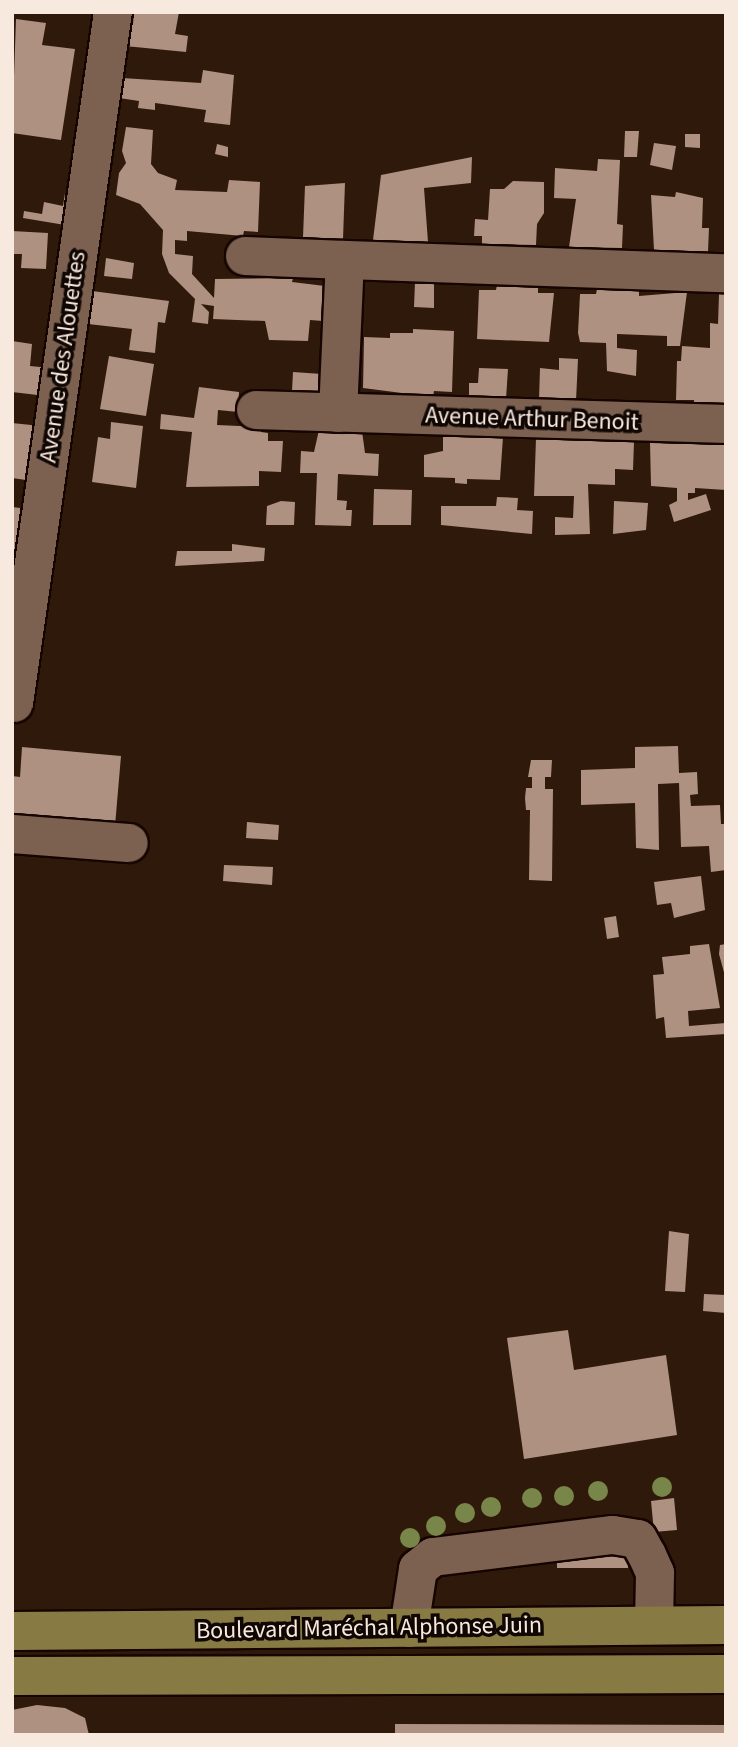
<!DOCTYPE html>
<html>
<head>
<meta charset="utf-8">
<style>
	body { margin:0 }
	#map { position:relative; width:738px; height:1747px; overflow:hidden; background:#2f190a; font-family:"Source Sans 3",sans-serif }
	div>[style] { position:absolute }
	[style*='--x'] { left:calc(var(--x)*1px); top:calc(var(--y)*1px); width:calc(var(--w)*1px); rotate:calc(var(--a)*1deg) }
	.building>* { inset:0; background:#ae9180 }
	.roads { filter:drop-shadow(2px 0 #160400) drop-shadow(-2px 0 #160400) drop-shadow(0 2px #160400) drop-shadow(0 -2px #160400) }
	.minor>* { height:38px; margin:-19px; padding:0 19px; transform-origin:19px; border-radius:19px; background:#7c6151 }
	.major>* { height:38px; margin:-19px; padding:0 19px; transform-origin:19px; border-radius:19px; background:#877b43 }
	.trees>* { width:20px; height:20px; margin:-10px; border-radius:50%; background:#79864a }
	span { translate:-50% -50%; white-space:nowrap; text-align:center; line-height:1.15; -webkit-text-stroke:7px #100703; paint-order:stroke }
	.street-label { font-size:24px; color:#f8e9df }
	.frame { position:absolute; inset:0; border:14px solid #f8e9df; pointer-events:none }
</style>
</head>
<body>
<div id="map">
	<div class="building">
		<div style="clip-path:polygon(134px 12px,179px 12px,175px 34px,188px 36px,186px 52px,125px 46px,127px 24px,133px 24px)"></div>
		<div style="clip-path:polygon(16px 19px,46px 23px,42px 45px,75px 49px,61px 140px,12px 133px)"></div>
		<div style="clip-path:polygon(203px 70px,234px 75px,230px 125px,204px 122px,206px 110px,155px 103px,155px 110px,138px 108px,139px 101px,119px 98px,122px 78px,201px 83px)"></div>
		<div style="clip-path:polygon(126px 127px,153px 130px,151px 164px,158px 173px,177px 180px,175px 190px,227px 192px,229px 180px,260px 182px,258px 232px,244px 231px,243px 236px,187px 231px,187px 241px,175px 240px,175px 254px,193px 256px,192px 274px,214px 298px,215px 279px,293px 278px,292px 282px,325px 286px,323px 321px,310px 320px,308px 341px,269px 340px,265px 321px,213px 319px,214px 306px,201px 304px,209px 312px,208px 324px,192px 322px,195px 299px,169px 273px,162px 254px,163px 230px,140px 204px,116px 195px,119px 173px,126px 163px,122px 151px)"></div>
		<div style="clip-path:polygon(625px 131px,639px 131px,637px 157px,624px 157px)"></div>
		<div style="clip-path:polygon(685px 134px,700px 134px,700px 148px,685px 147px)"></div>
		<div style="clip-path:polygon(654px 143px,676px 146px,672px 170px,650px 165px)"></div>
		<div style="clip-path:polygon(217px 144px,228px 147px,228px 157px,215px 154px)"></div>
		<div style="clip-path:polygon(472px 157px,471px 183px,424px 188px,428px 242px,373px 240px,381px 175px)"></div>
		<div style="clip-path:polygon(598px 159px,620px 160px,617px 224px,623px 225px,622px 248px,569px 247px,576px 199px,554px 198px,555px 168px,597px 171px)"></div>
		<div style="clip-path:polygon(513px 181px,544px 182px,544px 213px,537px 224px,536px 245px,482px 244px,482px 236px,474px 236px,475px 219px,488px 220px,490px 189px,504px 189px)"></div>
		<div style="clip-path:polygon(345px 183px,343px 239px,303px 237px,305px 186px)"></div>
		<div style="clip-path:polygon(676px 192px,703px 198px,702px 228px,709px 228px,708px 252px,654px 250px,651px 195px,675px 197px)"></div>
		<div style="clip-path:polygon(65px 193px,76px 194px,71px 226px,23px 218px,24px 211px,42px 214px,44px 202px,63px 206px)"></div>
		<div style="clip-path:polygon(12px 231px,48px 233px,46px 269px,21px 268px,22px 254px,12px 254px)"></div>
		<div style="clip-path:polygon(106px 258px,134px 263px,132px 279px,104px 276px)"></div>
		<div style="clip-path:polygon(415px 282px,434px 283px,434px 308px,414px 307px)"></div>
		<div style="clip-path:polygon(497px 285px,538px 287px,538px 293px,554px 293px,549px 342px,477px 339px,479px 290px,496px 290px)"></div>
		<div style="clip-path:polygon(597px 289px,639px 291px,639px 296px,687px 292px,680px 346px,667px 346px,667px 336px,617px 334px,617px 348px,637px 350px,636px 376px,607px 371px,606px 343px,580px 342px,578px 333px,580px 294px,596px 294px)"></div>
		<div style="clip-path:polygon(92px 291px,169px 301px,165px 323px,158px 322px,155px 353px,129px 350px,132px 329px,88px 324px)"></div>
		<div style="clip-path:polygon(719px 294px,726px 294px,726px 407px,694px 406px,694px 400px,676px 400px,677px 361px,681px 361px,682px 346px,710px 348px,710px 323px,718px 324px)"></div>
		<div style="clip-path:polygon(413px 329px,454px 331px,452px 392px,434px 391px,433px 397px,363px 388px,364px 337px,390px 338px,390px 333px,413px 333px)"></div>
		<div style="clip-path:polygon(12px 341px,32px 344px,30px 366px,50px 368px,46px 396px,12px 392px)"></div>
		<div style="clip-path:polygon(109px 356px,154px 364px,146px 416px,100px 409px)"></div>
		<div style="clip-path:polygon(559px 358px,578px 359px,576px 401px,539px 400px,540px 368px,559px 370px)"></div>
		<div style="clip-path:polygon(479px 368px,508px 369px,506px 399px,469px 398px,469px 383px,478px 383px)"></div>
		<div style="clip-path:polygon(293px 372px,322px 374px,321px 391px,292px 391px)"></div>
		<div style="clip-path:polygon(199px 387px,239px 392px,238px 412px,218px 410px,217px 425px,261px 427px,261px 432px,268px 433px,268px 441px,283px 441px,281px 472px,259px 471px,259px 486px,186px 487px,192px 432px,160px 429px,161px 414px,194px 418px)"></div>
		<div style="clip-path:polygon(111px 422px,143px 426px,136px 488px,92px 482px,98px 437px,110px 439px)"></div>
		<div style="clip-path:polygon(12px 423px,41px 426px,33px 481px,12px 478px)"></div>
		<div style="clip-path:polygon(319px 430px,362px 431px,365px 453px,379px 454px,378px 476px,338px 474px,337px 500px,347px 501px,346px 510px,352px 510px,351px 526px,315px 525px,317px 473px,300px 473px,301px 451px,314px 452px)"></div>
		<div style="clip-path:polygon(443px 434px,503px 437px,500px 480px,467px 479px,467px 484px,455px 483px,455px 478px,424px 477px,424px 455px,443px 451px)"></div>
		<div style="clip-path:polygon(536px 438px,634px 442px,633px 470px,615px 469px,615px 485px,588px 484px,590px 534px,555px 535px,555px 517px,573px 518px,574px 496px,534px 496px)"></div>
		<div style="clip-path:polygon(650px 443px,726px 445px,726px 490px,695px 488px,695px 493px,688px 493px,688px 500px,706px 494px,711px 510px,674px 522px,669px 505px,677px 501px,677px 488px,651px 486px)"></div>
		<div style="clip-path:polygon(374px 489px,412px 490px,411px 525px,373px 525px)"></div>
		<div style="clip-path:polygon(497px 497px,518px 498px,517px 510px,533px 511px,532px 534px,441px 525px,441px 506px,496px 506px)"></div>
		<div style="clip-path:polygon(281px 501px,295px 502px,294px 525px,266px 525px,267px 506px)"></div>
		<div style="clip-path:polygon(614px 501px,648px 503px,646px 530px,613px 534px)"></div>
		<div style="clip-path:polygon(12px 507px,29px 509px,12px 612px)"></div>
		<div style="clip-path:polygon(232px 544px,265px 548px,264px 561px,175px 566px,177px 551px,232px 551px)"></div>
		<div style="clip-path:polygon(678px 746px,679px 773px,697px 772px,698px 794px,690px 795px,691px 806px,720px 805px,721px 824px,726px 824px,726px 870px,711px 872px,709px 846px,681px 847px,679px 783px,658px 784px,659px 850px,636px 848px,635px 803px,581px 805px,581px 770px,635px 768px,635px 747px)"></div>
		<div style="clip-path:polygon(22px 747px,121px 756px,115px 826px,12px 817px,12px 776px,20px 777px)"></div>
		<div style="clip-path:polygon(531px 760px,552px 760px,551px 777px,545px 777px,545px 789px,553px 789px,552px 881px,529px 880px,530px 810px,526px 810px,525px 798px,526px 788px,532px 788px,532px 777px,528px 777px)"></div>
		<div style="clip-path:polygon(247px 822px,279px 825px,278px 840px,246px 838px)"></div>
		<div style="clip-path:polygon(224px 865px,273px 867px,272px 885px,223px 881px)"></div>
		<div style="clip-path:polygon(701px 876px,705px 910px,674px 918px,671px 903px,657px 905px,654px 882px)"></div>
		<div style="clip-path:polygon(616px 916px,619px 937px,607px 939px,604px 918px)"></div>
		<div style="clip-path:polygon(709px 944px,720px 1008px,688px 1011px,689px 1026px,726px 1023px,726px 1034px,666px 1038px,664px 1017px,656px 1019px,653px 975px,664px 974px,662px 957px,690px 954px,690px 946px)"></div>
		<div style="clip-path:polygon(726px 944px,726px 976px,725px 976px,719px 954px,720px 945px)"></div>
		<div style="clip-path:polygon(669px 1231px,689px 1234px,685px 1292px,665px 1291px)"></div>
		<div style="clip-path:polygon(704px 1294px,726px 1295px,726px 1313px,703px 1311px)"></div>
		<div style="clip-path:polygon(568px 1330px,574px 1370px,666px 1355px,677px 1435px,524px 1459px,507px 1338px)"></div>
		<div style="clip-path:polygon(674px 1498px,677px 1530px,654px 1532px,651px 1501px)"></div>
		<div style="clip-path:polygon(557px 1547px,628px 1547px,628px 1568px,557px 1568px)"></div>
		<div style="clip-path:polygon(37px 1705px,65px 1708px,85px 1718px,89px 1735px,12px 1735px,12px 1710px)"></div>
		<div style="clip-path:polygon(395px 1724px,726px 1725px,726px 1735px,395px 1735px)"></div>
	</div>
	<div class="roads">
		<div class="minor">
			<div style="--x:245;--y:256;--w:100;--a:2.3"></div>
			<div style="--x:256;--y:410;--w:470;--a:1.7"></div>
			<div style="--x:338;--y:413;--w:153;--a:-87.4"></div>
			<div style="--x:345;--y:260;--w:381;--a:2"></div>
			<div style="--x:14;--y:703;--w:698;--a:-81.85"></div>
			<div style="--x:12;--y:834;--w:117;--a:4.4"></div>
			<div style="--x:409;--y:1628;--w:60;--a:-81.3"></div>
			<div style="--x:418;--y:1569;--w:19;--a:-39"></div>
			<div style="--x:433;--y:1557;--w:181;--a:-7"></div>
			<div style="--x:613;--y:1535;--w:25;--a:9"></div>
			<div style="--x:638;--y:1539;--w:18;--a:61"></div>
			<div style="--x:647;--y:1555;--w:20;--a:66"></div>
			<div style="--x:655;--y:1573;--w:51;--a:91.1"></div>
		</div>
		<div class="major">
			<div style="--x:12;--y:1631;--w:714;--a:-0.48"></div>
			<div style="--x:12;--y:1676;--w:714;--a:-0.16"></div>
		</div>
	</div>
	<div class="trees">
		<div style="left:662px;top:1487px"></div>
		<div style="left:598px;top:1491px"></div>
		<div style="left:564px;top:1496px"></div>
		<div style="left:532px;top:1498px"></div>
		<div style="left:491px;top:1507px"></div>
		<div style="left:465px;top:1513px"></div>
		<div style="left:436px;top:1526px"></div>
		<div style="left:410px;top:1538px"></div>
	</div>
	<div class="street-label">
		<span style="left:63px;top:357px;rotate:-82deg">Avenue des Alouettes</span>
		<span style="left:532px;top:419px;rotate:2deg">Avenue Arthur Benoit</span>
		<span style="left:369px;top:1628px;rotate:-1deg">Boulevard Maréchal Alphonse Juin</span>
	</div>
	<div class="frame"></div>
</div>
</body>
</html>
